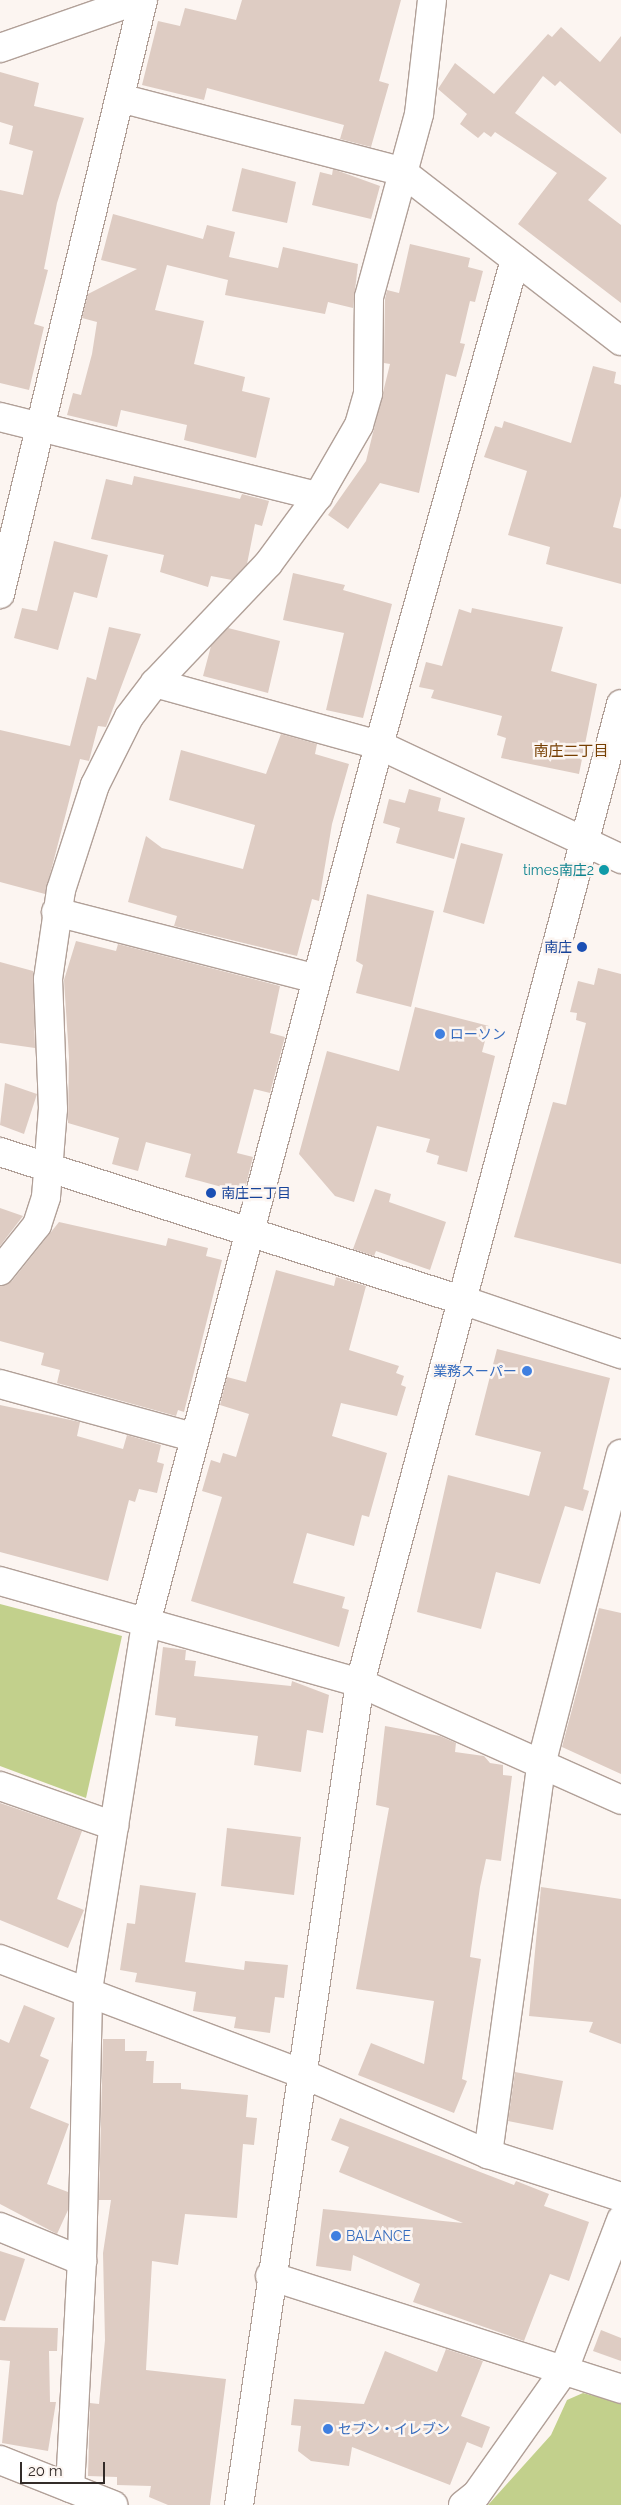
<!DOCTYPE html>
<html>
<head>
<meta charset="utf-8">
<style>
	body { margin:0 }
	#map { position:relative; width:621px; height:2505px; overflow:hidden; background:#fcf5f1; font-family:Raleway,"Noto Sans JP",sans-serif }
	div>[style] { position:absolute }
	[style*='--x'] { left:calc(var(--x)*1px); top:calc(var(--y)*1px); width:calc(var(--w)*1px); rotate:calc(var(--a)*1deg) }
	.green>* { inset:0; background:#c2d08c }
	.building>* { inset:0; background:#deccc3 }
	.roads { filter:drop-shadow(1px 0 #b1a098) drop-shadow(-1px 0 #b1a098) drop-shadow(0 1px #b1a098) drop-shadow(0 -1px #b1a098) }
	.street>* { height:28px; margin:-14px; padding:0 14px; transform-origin:14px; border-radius:14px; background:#fff }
	.secondary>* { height:28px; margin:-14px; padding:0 14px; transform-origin:14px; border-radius:14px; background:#fff }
	.dots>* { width:14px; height:14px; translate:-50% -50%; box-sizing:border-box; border:2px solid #fcf5f1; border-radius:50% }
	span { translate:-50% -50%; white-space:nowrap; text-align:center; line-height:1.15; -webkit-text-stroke:5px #fcf5f1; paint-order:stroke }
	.culture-label { font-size:14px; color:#0d838f }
	.right { translate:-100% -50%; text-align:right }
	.transit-label { font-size:14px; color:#164399 }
	.left { translate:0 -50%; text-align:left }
	.shop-label { font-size:14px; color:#366cbe }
	.neighbourhood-label { font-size:15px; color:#763f02 }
	.scale { position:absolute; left:20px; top:2462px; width:85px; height:22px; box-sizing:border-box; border:2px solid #332c29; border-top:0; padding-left:6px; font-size:15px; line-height:18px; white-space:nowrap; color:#332c29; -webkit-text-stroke:4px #fcf5f1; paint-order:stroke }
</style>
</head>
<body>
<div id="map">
	<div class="green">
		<div style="clip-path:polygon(0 1604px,122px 1636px,86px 1798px,0 1766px)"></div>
		<div style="clip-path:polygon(583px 2393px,621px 2403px,621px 2505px,488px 2505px,551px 2435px,567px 2400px)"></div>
	</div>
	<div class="building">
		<div style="clip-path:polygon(242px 0,401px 0,379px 81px,389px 84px,371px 147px,340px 139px,344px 125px,207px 88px,204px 100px,142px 85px,158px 21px,180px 26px,185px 8px,236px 20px)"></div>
		<div style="clip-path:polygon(561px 27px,600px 62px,621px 36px,621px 134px,560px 81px,555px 86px,543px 76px,515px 113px,607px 178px,588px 200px,621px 225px,621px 303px,518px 224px,557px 173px,495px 132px,491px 137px,484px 132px,478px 138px,460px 124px,467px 114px,438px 89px,455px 63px,494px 94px,548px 34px,552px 37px)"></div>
		<div style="clip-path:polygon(0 72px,39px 83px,34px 106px,84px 118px,57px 203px,44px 269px,48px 270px,34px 324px,44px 327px,29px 390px,0 383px,0 190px,23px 195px,33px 151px,9px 144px,13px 126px,0 122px)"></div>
		<div style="clip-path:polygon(242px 168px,296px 182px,287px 223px,232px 211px)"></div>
		<div style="clip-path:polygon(333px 169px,380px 186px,371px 219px,312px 205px,320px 172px,332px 175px)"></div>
		<div style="clip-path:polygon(113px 214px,203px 239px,207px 225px,235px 232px,229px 257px,278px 268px,283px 247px,358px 264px,353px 308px,328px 302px,325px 314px,225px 295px,228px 280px,167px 265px,155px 310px,204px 321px,194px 364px,245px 377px,242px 391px,270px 398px,256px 458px,184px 440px,187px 425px,121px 410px,117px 427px,67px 415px,73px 393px,81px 395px,92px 354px,97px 322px,82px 318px,88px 294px,137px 269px,101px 260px)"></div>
		<div style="clip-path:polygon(410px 244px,470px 258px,468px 267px,483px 271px,475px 302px,470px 301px,460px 343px,465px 344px,456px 377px,446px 374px,419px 493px,380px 483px,348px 529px,328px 515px,366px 461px,390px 364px,384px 363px,385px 299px,387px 290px,399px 293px)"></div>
		<div style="clip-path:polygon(593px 366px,616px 372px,614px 383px,621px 385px,621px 496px,613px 527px,621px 529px,621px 584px,546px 564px,550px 547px,508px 535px,527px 471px,484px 457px,495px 426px,502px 428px,504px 421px,571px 443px)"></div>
		<div style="clip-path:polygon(134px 476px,240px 499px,242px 494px,269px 501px,262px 526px,255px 524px,247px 564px,232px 580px,211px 576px,208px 587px,160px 572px,164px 555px,91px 539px,106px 479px,132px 485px)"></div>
		<div style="clip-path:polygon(54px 541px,108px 555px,97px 598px,74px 592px,58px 650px,14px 638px,22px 608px,37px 611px)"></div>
		<div style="clip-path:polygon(293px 573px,345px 585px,343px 590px,392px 604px,363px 718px,326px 710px,344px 633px,283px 620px)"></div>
		<div style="clip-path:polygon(472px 608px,563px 627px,551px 671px,597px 684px,579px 774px,501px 758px,506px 738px,497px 735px,502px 716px,431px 698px,434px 690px,419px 687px,426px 662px,442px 666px,459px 609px,471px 613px)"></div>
		<div style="clip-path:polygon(109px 627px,141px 634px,106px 727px,98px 726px,89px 761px,80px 759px,45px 894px,0 882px,0 730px,70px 746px,87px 677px,96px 680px)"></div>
		<div style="clip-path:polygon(228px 628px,280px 641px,268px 693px,203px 676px,211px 646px)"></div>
		<div style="clip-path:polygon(281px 734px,317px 744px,315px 754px,349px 764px,332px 824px,319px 901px,312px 899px,297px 956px,174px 926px,177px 916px,128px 902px,146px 836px,162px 848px,243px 869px,255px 825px,169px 800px,181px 750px,266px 774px)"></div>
		<div style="clip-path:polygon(409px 789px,441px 798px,438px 811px,465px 818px,454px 859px,396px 843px,400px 828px,383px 823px,389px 799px,405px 803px)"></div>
		<div style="clip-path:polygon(461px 843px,503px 854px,484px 924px,443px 912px)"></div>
		<div style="clip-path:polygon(367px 894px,434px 911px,411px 1007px,356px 993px,363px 965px,356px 961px)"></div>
		<div style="clip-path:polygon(76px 941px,116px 951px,118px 944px,280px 986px,270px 1033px,285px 1037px,270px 1093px,254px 1089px,237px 1153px,253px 1157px,244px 1193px,185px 1177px,191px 1154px,146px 1142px,138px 1171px,112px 1164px,119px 1138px,68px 1123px,69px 1057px,64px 980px)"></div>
		<div style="clip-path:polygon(0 962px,33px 971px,35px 1048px,0 1043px)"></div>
		<div style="clip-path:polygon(598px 968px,621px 974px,621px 1264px,514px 1237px,553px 1102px,566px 1105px,586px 1023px,576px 1020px,577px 1013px,570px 1012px,578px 981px,594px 985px)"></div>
		<div style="clip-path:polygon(415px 1007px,489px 1026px,482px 1052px,495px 1056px,467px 1172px,437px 1164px,439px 1156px,426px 1152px,430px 1139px,377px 1126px,354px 1202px,335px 1196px,299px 1154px,327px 1051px,399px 1071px)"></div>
		<div style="clip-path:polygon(5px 1083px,37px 1094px,24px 1134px,0 1125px)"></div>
		<div style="clip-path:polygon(375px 1189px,391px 1194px,389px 1202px,446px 1222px,430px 1270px,376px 1251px,374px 1256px,353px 1249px)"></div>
		<div style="clip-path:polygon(0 1208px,23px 1216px,0 1246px)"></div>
		<div style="clip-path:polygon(59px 1222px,166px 1246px,168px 1238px,208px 1248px,206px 1256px,222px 1260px,184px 1412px,178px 1410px,176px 1416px,57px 1383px,60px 1370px,41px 1365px,44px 1353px,0 1341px,0 1286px,12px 1281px)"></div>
		<div style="clip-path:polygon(276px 1270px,334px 1286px,336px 1277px,366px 1286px,349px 1350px,399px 1366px,396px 1373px,404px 1376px,401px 1385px,406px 1387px,397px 1416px,341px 1403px,332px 1436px,387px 1453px,369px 1517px,362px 1515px,354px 1546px,307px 1533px,293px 1583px,345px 1597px,342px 1608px,349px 1610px,339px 1647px,191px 1601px,222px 1497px,202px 1491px,211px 1460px,220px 1463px,223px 1453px,236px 1457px,249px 1414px,220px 1405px,227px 1377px,246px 1382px)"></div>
		<div style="clip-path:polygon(497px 1349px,610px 1378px,583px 1489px,589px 1491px,583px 1511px,565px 1506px,540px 1584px,496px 1572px,481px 1629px,417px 1612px,448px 1475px,529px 1496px,541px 1452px,475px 1435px)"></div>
		<div style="clip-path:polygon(0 1405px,80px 1422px,77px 1436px,123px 1449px,127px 1435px,161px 1445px,157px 1462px,164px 1464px,157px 1493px,139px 1489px,135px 1502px,129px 1500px,108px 1581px,0 1552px)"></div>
		<div style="clip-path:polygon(599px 1608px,621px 1613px,621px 1774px,562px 1747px)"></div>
		<div style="clip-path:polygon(163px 1647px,186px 1650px,185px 1660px,196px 1661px,194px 1676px,291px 1686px,292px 1681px,329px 1695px,323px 1733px,307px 1730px,301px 1772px,254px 1765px,258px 1736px,175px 1726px,176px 1718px,155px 1715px)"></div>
		<div style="clip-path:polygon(385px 1726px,440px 1736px,456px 1743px,455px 1752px,484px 1756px,490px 1763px,503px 1765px,503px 1775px,512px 1776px,501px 1861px,486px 1859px,480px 1887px,470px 1957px,481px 1959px,462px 2079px,467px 2081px,454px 2113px,358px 2075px,371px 2043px,424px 2064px,434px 2001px,356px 1989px,389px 1808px,376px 1805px)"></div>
		<div style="clip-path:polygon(0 1803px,82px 1831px,57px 1899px,84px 1910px,68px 1948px,0 1920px)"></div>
		<div style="clip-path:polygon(227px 1828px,301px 1837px,294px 1895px,221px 1886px)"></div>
		<div style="clip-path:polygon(140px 1885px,196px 1893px,185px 1962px,244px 1970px,245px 1961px,288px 1965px,284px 1998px,275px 1997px,270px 2033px,234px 2028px,236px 2017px,193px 2011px,196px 1992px,135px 1982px,137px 1973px,120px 1970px,127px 1923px,135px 1924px)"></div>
		<div style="clip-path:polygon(541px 1887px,621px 1899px,621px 2044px,589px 2032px,593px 2022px,529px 2016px)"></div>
		<div style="clip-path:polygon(24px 2005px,55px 2018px,40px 2056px,49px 2060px,30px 2108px,69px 2124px,47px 2184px,68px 2192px,68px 2210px,57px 2234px,0 2204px,0 2039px,9px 2043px)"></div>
		<div style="clip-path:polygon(103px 2039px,125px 2039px,125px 2051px,147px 2051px,146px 2061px,154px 2061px,153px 2083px,181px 2083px,181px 2089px,248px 2095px,246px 2117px,257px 2118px,254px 2145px,243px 2144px,237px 2218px,185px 2214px,178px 2265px,152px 2261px,146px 2370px,226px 2379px,210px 2505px,168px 2505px,149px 2497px,151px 2486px,117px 2485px,117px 2477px,88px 2476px,90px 2403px,99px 2404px,105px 2340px,103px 2253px,111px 2200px,99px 2200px)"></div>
		<div style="clip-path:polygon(515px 2072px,563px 2081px,553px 2130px,508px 2121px)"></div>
		<div style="clip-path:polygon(340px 2118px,514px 2185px,516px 2181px,549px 2194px,544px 2206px,589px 2222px,569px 2281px,550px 2274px,524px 2341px,413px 2302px,420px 2284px,353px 2255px,351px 2271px,316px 2266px,323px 2209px,463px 2223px,339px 2172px,349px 2147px,331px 2140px)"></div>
		<div style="clip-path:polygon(0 2251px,25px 2259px,5px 2321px,0 2320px)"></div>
		<div style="clip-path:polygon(0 2327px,58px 2328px,57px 2351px,49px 2351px,50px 2402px,56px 2402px,48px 2451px,2px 2443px,10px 2361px,0 2360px)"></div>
		<div style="clip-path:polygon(601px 2330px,621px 2338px,621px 2361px,593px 2351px)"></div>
		<div style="clip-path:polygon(446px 2349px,483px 2361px,461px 2416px,490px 2427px,482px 2448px,467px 2442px,450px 2485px,352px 2447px,349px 2466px,311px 2461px,298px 2451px,301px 2426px,291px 2425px,294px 2399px,364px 2404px,385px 2351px,437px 2372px)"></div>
	</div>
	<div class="roads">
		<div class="street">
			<div style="--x:0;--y:48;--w:146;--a:-19.2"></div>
			<div style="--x:120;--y:98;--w:290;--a:14.6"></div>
			<div style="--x:401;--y:171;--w:278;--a:37.7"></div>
			<div style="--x:0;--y:417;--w:328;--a:14"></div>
			<div style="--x:0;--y:594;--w:611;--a:-76.46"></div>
			<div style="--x:155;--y:683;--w:232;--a:15.5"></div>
			<div style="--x:379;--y:745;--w:268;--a:25.2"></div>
			<div style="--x:56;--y:912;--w:269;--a:14.4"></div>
			<div style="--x:0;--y:1271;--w:59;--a:-51.2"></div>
			<div style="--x:37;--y:1225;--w:29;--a:-72"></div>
			<div style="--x:46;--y:1197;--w:88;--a:-85.5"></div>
			<div style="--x:53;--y:1109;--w:130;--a:-92.2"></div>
			<div style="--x:48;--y:979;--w:90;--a:-81.7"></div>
			<div style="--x:61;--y:890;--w:110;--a:-72.1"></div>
			<div style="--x:95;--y:785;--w:76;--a:-63.4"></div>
			<div style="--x:129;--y:717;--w:43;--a:-52.6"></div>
			<div style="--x:155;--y:683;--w:164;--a:-46.5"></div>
			<div style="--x:268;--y:564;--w:84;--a:-53.7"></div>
			<div style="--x:318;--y:496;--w:82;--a:-60"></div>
			<div style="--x:359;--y:425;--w:33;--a:-74"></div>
			<div style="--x:368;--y:393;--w:96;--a:-89.4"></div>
			<div style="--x:369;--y:297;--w:190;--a:-74.7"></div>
			<div style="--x:419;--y:114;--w:115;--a:-83.5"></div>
			<div style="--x:465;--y:1301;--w:165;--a:18.8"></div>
			<div style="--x:0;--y:1384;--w:199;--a:15.4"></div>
			<div style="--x:0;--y:1581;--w:374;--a:15.8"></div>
			<div style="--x:360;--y:1683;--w:286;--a:24.1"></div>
			<div style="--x:0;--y:1786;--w:121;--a:19.3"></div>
			<div style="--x:488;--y:2154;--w:397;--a:-82.2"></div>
			<div style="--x:542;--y:1761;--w:317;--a:-75.6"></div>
			<div style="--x:0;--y:2227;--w:89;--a:22.5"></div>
			<div style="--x:270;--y:2276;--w:369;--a:17.8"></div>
			<div style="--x:70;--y:2488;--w:227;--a:-87"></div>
			<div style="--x:82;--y:2261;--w:271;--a:-88.7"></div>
			<div style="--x:88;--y:1990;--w:376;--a:-81"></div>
			<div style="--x:147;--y:1619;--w:904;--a:-75.13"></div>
			<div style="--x:379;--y:745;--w:504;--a:-74.34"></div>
		</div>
		<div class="secondary">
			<div style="--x:0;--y:1152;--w:488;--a:17.8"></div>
			<div style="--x:0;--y:1959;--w:324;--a:20.8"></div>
			<div style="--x:303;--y:2074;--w:202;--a:23.4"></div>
			<div style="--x:488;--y:2154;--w:140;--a:17.9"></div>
			<div style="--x:0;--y:2460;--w:122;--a:21.7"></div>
			<div style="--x:239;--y:2505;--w:831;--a:-81.63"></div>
			<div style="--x:360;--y:1683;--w:1013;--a:-75.07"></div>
			<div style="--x:463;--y:2505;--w:16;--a:-38"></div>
			<div style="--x:476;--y:2495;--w:151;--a:-54.7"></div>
			<div style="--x:563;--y:2372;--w:163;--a:-69.1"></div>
		</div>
	</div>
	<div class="dots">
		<div style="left:604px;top:870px;background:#0f9aa8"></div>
		<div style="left:582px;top:947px;background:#1a4fb4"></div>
		<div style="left:440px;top:1034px;background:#3f7fe0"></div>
		<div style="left:211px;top:1193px;background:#1a4fb4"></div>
		<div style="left:527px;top:1371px;background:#3f7fe0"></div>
		<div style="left:336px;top:2236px;background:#3f7fe0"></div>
		<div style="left:328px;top:2429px;background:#3f7fe0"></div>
	</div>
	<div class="culture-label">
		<span class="right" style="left:594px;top:870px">times南庄2</span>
	</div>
	<div class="transit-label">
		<span class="right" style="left:572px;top:947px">南庄</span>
		<span class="left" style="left:221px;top:1193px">南庄二丁目</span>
	</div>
	<div class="shop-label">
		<span class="left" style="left:450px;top:1034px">ローソン</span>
		<span class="right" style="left:517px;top:1371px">業務スーパー</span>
		<span class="left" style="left:346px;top:2236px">BALANCE</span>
		<span class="left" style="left:338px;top:2429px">セブン・イレブン</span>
	</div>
	<div class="neighbourhood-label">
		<span style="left:571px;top:752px">南庄二丁目</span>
	</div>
	<div class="scale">20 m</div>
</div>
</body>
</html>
